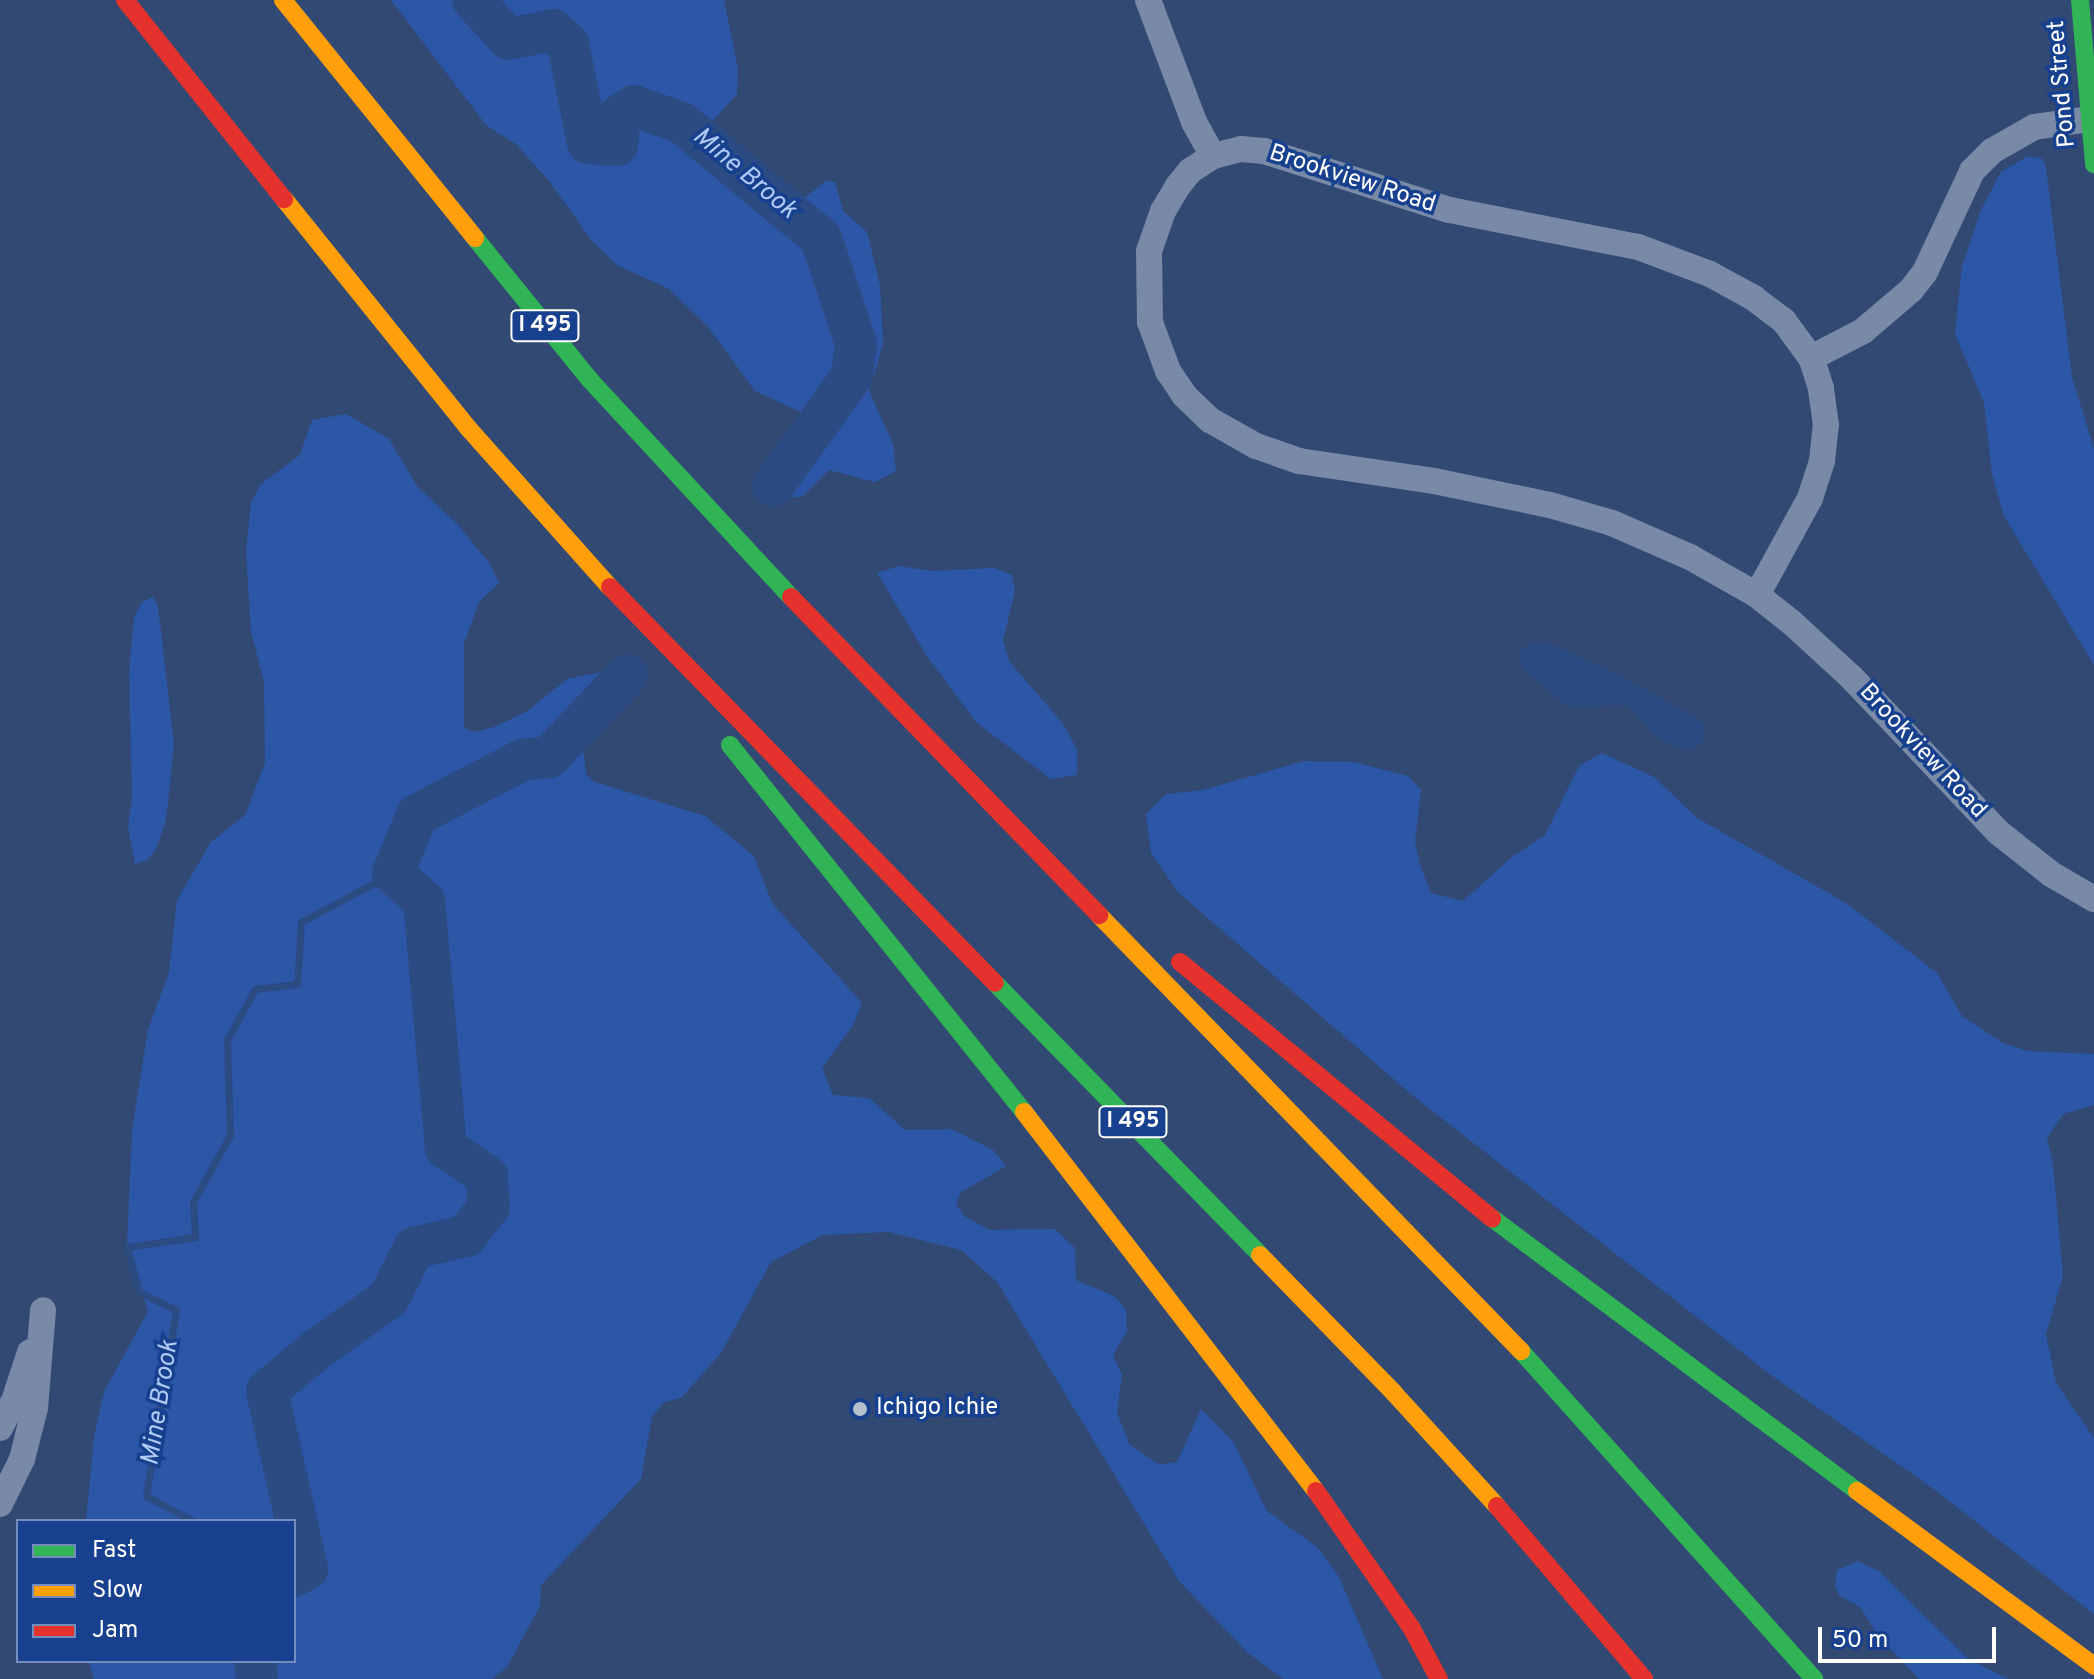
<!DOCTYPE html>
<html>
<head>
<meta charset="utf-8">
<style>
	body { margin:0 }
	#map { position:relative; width:2094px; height:1679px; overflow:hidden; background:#324974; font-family:Overpass,sans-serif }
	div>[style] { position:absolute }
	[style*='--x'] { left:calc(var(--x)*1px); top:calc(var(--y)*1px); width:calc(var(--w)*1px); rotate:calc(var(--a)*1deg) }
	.green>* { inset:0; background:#2b57a6 }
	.water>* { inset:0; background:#2d4b83 }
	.stream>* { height:7px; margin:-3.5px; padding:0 3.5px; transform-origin:3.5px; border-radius:3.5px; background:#2d4b83 }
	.river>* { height:42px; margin:-21px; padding:0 21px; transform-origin:21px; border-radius:21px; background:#2d4b83 }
	.street>* { height:26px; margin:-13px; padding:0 13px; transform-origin:13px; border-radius:13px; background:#798aa7 }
	.fast>* { height:18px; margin:-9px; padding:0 9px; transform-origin:9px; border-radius:9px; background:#30b455 }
	.slow>* { height:18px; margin:-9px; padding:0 9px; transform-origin:9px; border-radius:9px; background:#ff9f0a }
	.jam>* { height:18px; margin:-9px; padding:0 9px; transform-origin:9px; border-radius:9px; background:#e5322d }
	.dots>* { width:22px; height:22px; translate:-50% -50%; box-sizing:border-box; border:4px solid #17418f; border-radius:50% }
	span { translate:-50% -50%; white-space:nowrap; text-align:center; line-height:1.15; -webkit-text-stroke:7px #17418f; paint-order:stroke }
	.shield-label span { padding:2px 6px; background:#17418f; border:2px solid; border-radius:6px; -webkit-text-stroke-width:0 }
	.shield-label { font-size:22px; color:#fff; font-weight:700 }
	.street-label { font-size:24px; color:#fff }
	.poi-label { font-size:24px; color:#fff }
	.left { translate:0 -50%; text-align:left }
	.water-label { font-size:26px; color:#b0caf6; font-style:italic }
	.legend { position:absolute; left:16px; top:1519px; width:280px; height:144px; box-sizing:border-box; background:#17418f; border:2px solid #748dbc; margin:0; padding:10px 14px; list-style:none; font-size:24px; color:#fff }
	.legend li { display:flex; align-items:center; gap:16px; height:40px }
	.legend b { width:40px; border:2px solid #748dbc }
	.scale { position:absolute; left:1818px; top:1627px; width:178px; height:36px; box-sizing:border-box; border:4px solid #fff; border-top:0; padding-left:10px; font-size:24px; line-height:28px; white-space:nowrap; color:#fff; -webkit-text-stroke:6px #17418f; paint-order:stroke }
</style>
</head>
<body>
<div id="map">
	<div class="green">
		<div style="clip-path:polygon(391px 0,724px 0,738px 68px,737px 94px,709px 125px,709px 138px,726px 163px,803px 199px,826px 181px,835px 182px,843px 211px,867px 232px,880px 285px,883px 344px,869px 391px,893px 444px,896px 471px,875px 482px,829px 470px,803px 496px,776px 500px,772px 486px,805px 426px,808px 415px,755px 391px,708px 327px,669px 289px,617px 265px,592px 241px,550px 182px,516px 144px,486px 125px)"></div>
		<div style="clip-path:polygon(2028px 156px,2043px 159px,2046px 168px,2072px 377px,2094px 449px,2094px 665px,2004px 516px,1992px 474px,1984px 402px,1955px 334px,1962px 267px,1981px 210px,2001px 172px)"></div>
		<div style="clip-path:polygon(346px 414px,389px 439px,417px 486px,458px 525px,490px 564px,499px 583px,479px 602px,464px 643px,464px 727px,473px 732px,494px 727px,526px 712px,567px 679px,618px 669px,619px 705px,582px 738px,586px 774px,595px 782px,705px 816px,754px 856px,772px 903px,862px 1003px,853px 1025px,822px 1068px,833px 1095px,869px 1098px,905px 1130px,952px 1129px,993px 1150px,1006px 1166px,960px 1193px,956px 1204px,964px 1216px,989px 1230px,1055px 1229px,1075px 1248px,1076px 1280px,1114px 1296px,1126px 1310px,1127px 1332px,1113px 1355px,1122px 1375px,1117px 1412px,1129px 1444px,1159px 1465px,1177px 1462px,1201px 1409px,1234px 1443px,1266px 1510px,1318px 1548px,1339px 1577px,1383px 1679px,1283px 1679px,1247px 1652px,1179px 1581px,997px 1282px,961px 1250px,889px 1232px,823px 1235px,771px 1262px,721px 1353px,681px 1398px,664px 1402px,652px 1417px,641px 1479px,541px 1585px,540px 1606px,507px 1667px,492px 1679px,94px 1679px,89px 1661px,294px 1661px,294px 1521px,86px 1521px,94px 1437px,104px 1392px,148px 1311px,127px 1243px,132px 1130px,148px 1030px,169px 972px,177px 900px,211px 842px,245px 815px,265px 763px,264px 682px,251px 632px,246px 552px,251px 502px,261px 484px,300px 455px,312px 420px)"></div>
		<div style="clip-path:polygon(899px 566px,931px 571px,994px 568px,1012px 575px,1015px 591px,1003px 640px,1009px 661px,1064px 725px,1077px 750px,1077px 775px,1051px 779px,976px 722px,927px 656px,877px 573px)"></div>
		<div style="clip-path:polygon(153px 597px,158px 606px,174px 745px,166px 820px,156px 849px,147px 860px,135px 864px,128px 827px,132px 798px,129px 671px,134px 618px,142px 602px)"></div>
		<div style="clip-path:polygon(1602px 753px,1654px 777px,1697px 818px,1846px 903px,1937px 973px,1962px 1016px,2003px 1043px,2028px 1051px,2094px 1054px,2094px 1105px,2063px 1114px,2047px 1138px,2053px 1164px,2063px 1276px,2046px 1334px,2056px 1383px,2094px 1438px,2094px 1614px,1935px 1490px,1771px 1375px,1412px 1095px,1179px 893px,1151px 853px,1146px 814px,1166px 794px,1203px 790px,1304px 761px,1354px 762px,1408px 776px,1421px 790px,1415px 841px,1420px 865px,1431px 893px,1463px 901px,1512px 857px,1545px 835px,1579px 766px)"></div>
		<div style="clip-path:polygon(1858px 1561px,1880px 1572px,1968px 1659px,2008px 1679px,1919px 1679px,1880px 1638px,1860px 1607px,1839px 1595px,1835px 1586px,1837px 1570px)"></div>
	</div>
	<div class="water">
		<div style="clip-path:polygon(1549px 643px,1617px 674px,1697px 718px,1704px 725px,1703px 741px,1694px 749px,1675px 747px,1655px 735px,1627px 705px,1568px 707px,1525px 670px,1519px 658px,1520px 650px,1530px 644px)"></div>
	</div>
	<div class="stream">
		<div style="--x:193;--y:1521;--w:53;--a:-152"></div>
		<div style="--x:146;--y:1496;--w:188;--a:-80.8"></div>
		<div style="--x:176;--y:1310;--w:41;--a:-154.1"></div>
		<div style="--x:139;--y:1292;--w:47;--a:-104.9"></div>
		<div style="--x:127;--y:1247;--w:69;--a:-8.4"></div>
		<div style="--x:195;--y:1237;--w:35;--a:-93"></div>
		<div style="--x:193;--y:1202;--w:77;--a:-61.1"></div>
		<div style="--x:230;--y:1135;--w:95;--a:-91.8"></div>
		<div style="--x:227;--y:1040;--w:58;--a:-61.2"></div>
		<div style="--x:255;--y:989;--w:42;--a:-6.8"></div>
		<div style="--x:297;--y:984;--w:62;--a:-86.3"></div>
		<div style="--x:301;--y:922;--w:104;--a:-28"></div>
	</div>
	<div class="river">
		<div style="--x:473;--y:0;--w:53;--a:47.3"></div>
		<div style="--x:509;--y:39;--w:45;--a:-11.6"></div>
		<div style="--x:553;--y:30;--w:21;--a:43"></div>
		<div style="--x:568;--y:44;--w:101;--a:78.6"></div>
		<div style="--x:588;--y:143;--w:29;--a:4"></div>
		<div style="--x:617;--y:145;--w:30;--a:-84"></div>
		<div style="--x:620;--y:115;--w:17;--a:-33"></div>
		<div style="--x:634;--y:106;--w:51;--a:19.5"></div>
		<div style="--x:682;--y:123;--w:180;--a:39.6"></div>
		<div style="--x:821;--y:238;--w:112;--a:71.7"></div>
		<div style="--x:856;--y:344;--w:32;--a:97"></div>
		<div style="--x:852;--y:376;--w:135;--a:125.7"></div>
		<div style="--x:294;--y:1576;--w:15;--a:-28"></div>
		<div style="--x:307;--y:1569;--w:182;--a:-102.7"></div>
		<div style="--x:267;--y:1391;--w:64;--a:-39.9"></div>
		<div style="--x:316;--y:1350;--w:90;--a:-35.5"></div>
		<div style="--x:389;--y:1298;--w:56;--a:-63.4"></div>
		<div style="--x:414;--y:1248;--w:53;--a:-13"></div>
		<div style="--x:466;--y:1236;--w:37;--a:-52"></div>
		<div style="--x:489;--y:1207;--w:31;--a:-94"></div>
		<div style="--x:487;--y:1176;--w:50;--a:-145.7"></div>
		<div style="--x:446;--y:1148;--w:248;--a:-95.1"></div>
		<div style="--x:424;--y:901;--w:42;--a:-137.9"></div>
		<div style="--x:393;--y:873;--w:63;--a:-67.5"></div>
		<div style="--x:417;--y:815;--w:119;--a:-27.6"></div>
		<div style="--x:522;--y:760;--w:27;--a:-6"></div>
		<div style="--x:549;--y:757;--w:113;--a:-46.4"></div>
		<div style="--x:255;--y:1661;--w:18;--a:84"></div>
	</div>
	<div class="street">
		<div style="--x:1148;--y:0;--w:130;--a:69.3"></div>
		<div style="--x:1194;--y:122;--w:39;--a:61"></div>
		<div style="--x:1811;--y:358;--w:59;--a:-27.4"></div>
		<div style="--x:1863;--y:331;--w:63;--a:-40.5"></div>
		<div style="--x:1911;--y:290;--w:23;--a:-52"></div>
		<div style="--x:1925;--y:272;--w:111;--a:-65"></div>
		<div style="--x:1972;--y:171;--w:28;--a:-45"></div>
		<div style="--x:1992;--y:151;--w:48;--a:-29.7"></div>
		<div style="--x:2034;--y:127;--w:57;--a:-8.1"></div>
		<div style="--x:1757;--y:595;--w:111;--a:-61.3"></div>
		<div style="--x:1810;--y:498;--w:39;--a:-72"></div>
		<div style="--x:1822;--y:461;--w:36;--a:-84"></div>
		<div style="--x:1826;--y:425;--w:37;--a:-98"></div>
		<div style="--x:1821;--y:388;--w:32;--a:-108"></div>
		<div style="--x:1811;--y:358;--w:46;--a:-126.1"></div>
		<div style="--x:1784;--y:321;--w:38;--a:-143"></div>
		<div style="--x:1754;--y:298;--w:50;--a:-151.4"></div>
		<div style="--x:1710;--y:274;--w:77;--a:-159.4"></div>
		<div style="--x:1638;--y:247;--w:193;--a:-168.9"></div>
		<div style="--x:1449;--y:210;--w:194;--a:-162.3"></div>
		<div style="--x:1264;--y:151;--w:23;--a:-175"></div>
		<div style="--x:1241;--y:149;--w:29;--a:166"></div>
		<div style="--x:1213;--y:156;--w:27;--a:147"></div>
		<div style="--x:1190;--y:171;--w:19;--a:129"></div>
		<div style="--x:1178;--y:186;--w:29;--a:121"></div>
		<div style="--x:1163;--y:211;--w:42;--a:109.3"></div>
		<div style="--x:1149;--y:251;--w:71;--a:89.2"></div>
		<div style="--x:1150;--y:322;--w:52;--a:69.8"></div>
		<div style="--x:1168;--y:371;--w:30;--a:56"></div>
		<div style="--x:1185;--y:396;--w:35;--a:44"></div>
		<div style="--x:1210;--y:420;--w:53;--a:29.5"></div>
		<div style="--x:1256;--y:446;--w:46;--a:19.2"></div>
		<div style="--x:1299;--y:461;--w:136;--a:8.4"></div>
		<div style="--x:1434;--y:481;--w:118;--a:11.7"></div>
		<div style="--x:1550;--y:505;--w:65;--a:16.2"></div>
		<div style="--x:1612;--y:523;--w:85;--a:23.6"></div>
		<div style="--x:1690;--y:557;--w:77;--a:29.6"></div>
		<div style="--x:1757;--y:595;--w:43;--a:38.5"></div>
		<div style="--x:1791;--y:622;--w:81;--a:42.5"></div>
		<div style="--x:1851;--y:677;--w:214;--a:46.5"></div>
		<div style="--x:1998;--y:832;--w:68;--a:38.4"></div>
		<div style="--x:2051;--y:874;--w:50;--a:30.2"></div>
		<div style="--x:0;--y:1428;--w:34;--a:-63"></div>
		<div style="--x:15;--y:1398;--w:48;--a:-71.9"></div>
		<div style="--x:0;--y:1504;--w:50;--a:-63.9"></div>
		<div style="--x:22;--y:1459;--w:53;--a:-75.7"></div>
		<div style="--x:35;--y:1408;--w:98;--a:-85.3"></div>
	</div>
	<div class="fast">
		<div style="--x:2080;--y:0;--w:165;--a:85.1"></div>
		<div style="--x:475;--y:238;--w:183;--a:51"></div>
		<div style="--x:590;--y:380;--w:296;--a:47.2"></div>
		<div style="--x:730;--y:745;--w:470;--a:51.3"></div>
		<div style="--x:995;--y:983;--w:380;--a:45.7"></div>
		<div style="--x:1492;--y:1218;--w:456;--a:36.8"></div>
		<div style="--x:1521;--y:1351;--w:440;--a:48.2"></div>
	</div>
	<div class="slow">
		<div style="--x:283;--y:0;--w:306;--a:51.1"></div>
		<div style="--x:284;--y:199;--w:295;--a:51.2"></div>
		<div style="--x:469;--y:429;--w:212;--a:48.3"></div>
		<div style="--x:1099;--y:915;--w:607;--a:45.93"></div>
		<div style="--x:1024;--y:1112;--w:478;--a:52.4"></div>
		<div style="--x:1260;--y:1255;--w:192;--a:45.8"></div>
		<div style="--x:1394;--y:1393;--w:153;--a:47.7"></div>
		<div style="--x:1857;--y:1491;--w:295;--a:36.4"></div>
	</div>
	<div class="jam">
		<div style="--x:125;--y:0;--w:255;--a:51.4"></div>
		<div style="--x:610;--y:587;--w:552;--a:45.81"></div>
		<div style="--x:791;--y:597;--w:443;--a:45.9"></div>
		<div style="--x:1180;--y:962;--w:404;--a:39.4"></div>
		<div style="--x:1316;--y:1491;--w:166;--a:55.1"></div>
		<div style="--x:1411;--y:1627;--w:59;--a:61.7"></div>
		<div style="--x:1497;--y:1506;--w:227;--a:49.6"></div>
	</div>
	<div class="dots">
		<div style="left:860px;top:1409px;background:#b7bfce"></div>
	</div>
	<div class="shield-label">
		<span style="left:545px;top:326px">I 495</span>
		<span style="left:1133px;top:1122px">I 495</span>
	</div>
	<div class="street-label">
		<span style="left:2063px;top:84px;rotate:-95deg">Pond Street</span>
		<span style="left:1352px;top:180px;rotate:18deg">Brookview Road</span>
		<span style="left:1922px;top:752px;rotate:47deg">Brookview Road</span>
	</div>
	<div class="poi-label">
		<span class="left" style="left:876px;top:1409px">Ichigo Ichie</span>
	</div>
	<div class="water-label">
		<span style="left:744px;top:174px;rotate:40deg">Mine Brook</span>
		<span style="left:161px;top:1403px;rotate:-81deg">Mine Brook</span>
	</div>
	<ul class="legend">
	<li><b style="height:10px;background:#30b455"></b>Fast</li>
	<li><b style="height:10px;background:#ff9f0a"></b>Slow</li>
	<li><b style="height:10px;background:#e5322d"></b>Jam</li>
	</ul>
	<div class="scale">50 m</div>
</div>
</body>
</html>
